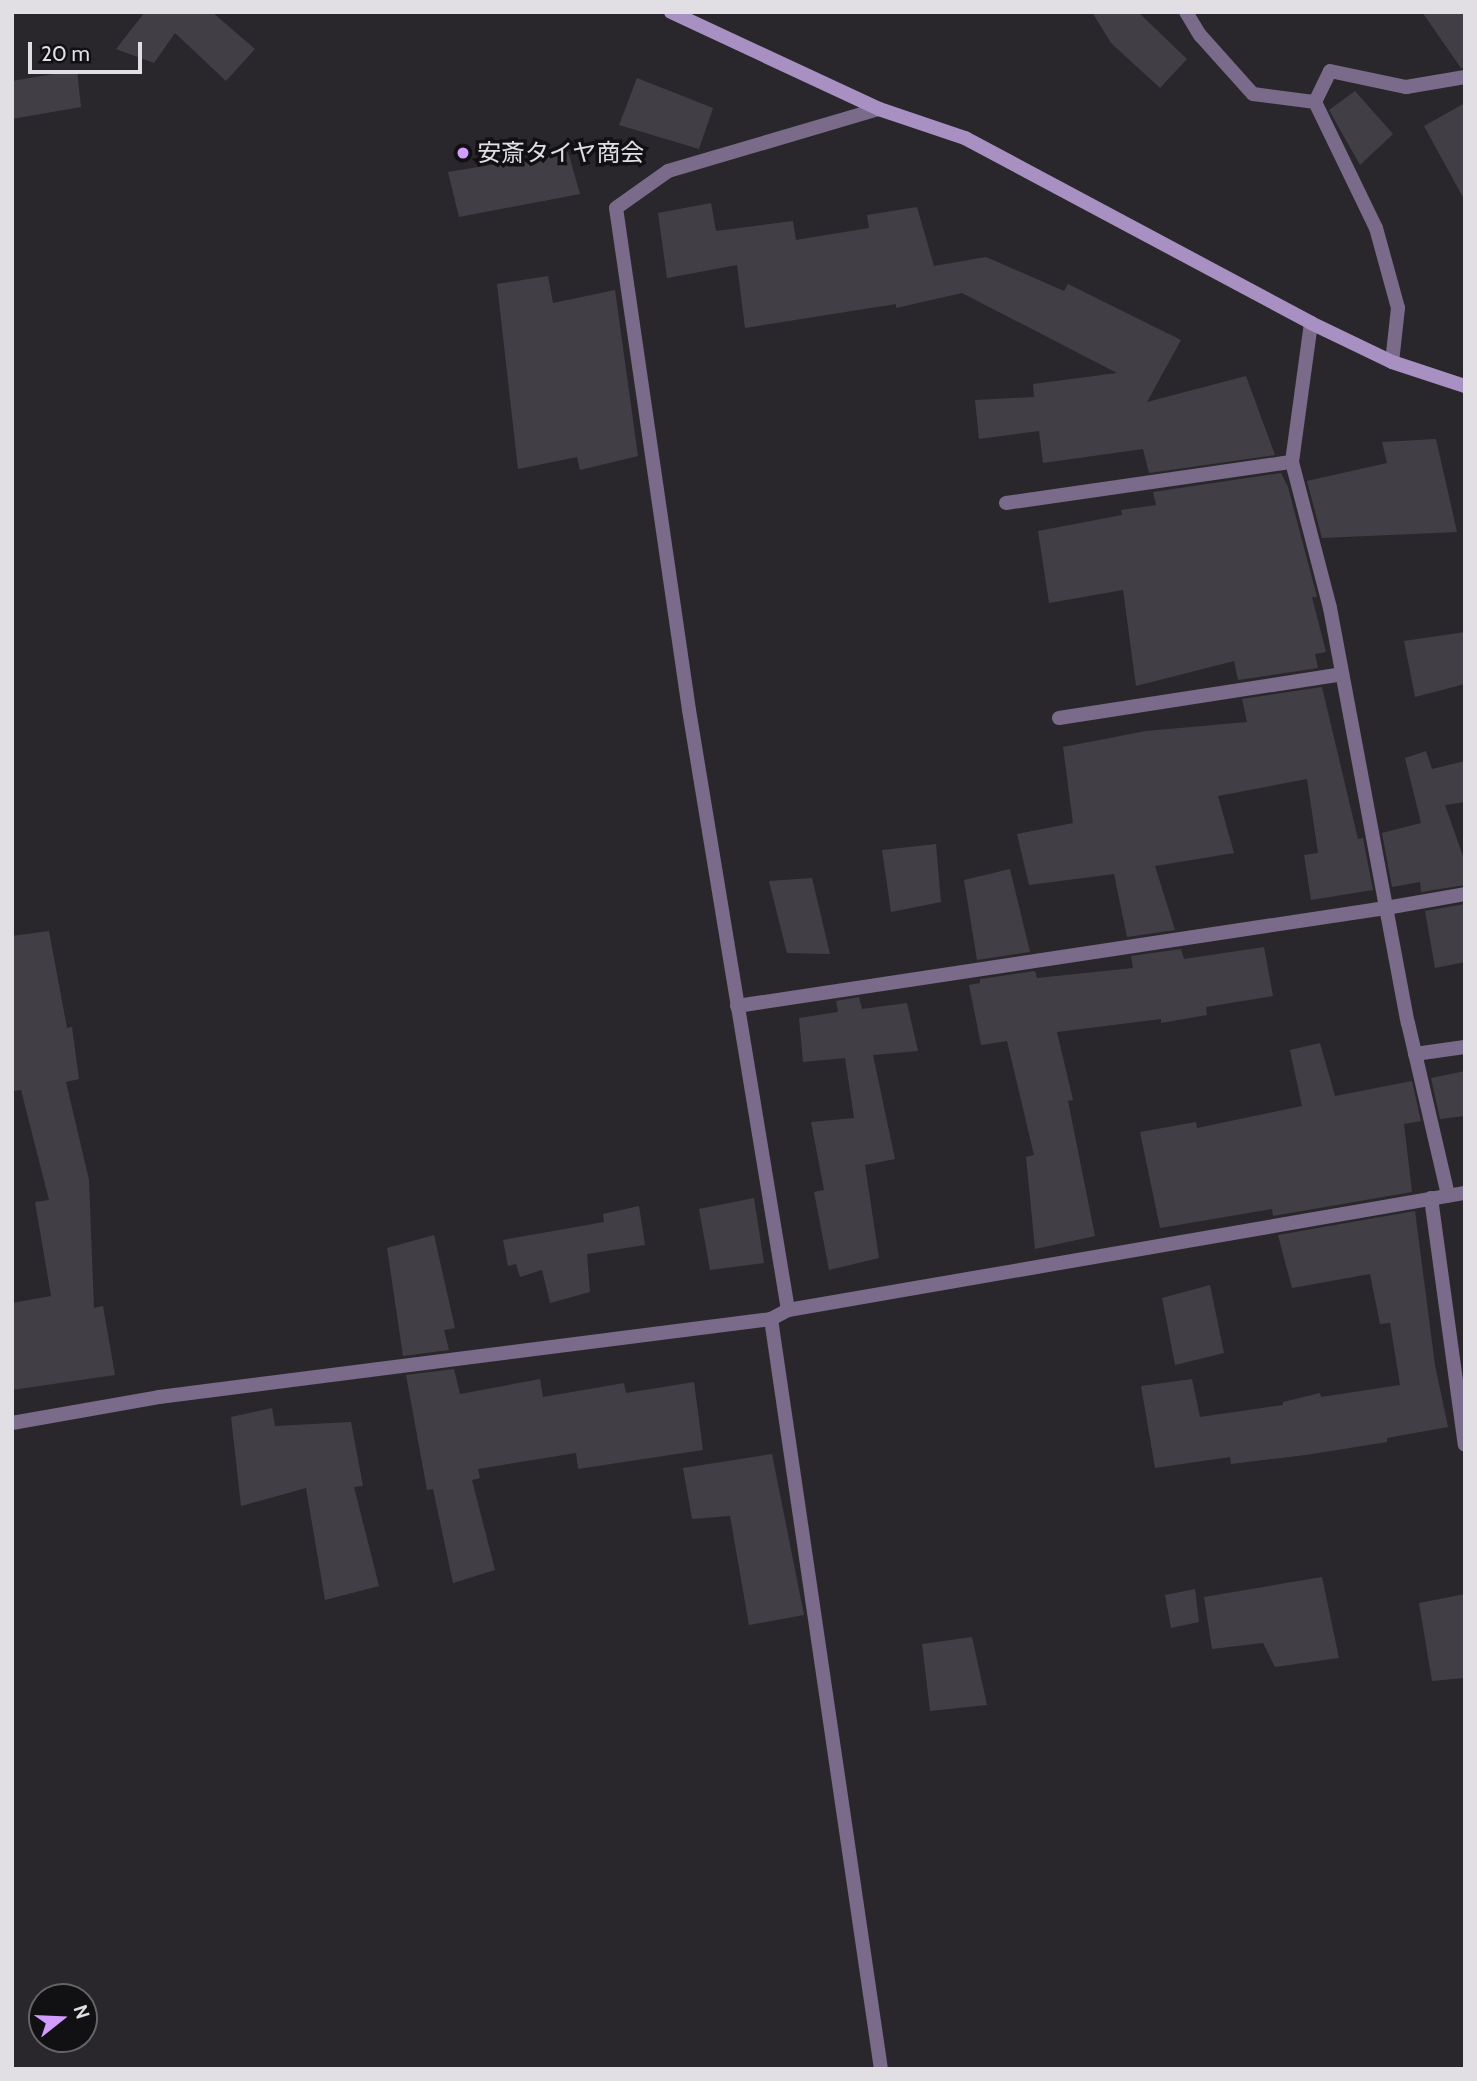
<!DOCTYPE html>
<html>
<head>
<meta charset="utf-8">
<style>
	body { margin:0 }
	#map { position:relative; width:1477px; height:2081px; overflow:hidden; background:#29272c; font-family:Cabin,"Noto Sans JP",sans-serif }
	div>[style] { position:absolute }
	[style*='--x'] { left:calc(var(--x)*1px); top:calc(var(--y)*1px); width:calc(var(--w)*1px); rotate:calc(var(--a)*1deg) }
	.building>* { inset:0; background:#413f45 }
	.lane>* { height:14px; margin:-7px; padding:0 7px; transform-origin:7px; border-radius:7px; background:#7a6b8a }
	.street>* { height:14px; margin:-7px; padding:0 7px; transform-origin:7px; border-radius:7px; background:#7a6b8a }
	.secondary>* { height:14px; margin:-7px; padding:0 7px; transform-origin:7px; border-radius:7px; background:#a990c2 }
	.dots>* { width:19px; height:19px; translate:-50% -50%; box-sizing:border-box; border:4px solid #111013; border-radius:50% }
	span { translate:-50% -50%; white-space:nowrap; text-align:center; line-height:1.15; -webkit-text-stroke:7px #111013; paint-order:stroke }
	.poi-label { font-size:24px; color:#e1dfe3 }
	.left { translate:0 -50%; text-align:left }
	.frame { position:absolute; inset:0; border:14px solid #e1dfe3; pointer-events:none }
	.north { position:absolute; left:28px; top:1983px; width:70px; height:70px; box-sizing:border-box; background:#111013; border:2px solid #646366; border-radius:50%; rotate:72deg; font-size:19px; font-weight:700; line-height:28px; text-align:center; color:#e1dfe3 }
	.north::after { content:''; display:block; margin:auto; width:24px; height:32px; background:#d19dfe; clip-path:polygon(50% 0,100% 100%,50% 72%,0 100%) }
	.scale { position:absolute; left:28px; top:42px; width:114px; height:32px; box-sizing:border-box; border:4px solid #e1dfe3; border-top:0; padding-left:9px; font-size:21px; line-height:24px; white-space:nowrap; color:#e1dfe3; -webkit-text-stroke:5px #111013; paint-order:stroke }
</style>
</head>
<body>
<div id="map">
	<div class="building">
		<div style="clip-path:polygon(145px 12px,212px 12px,255px 49px,226px 81px,175px 33px,154px 63px,116px 49px)"></div>
		<div style="clip-path:polygon(1092px 12px,1138px 12px,1187px 59px,1160px 88px,1111px 43px)"></div>
		<div style="clip-path:polygon(1422px 12px,1465px 12px,1465px 68px,1461px 68px)"></div>
		<div style="clip-path:polygon(77px 70px,81px 107px,12px 119px,12px 81px)"></div>
		<div style="clip-path:polygon(637px 78px,713px 108px,699px 149px,619px 125px)"></div>
		<div style="clip-path:polygon(1355px 91px,1393px 134px,1360px 165px,1329px 110px)"></div>
		<div style="clip-path:polygon(1465px 103px,1465px 201px,1424px 126px)"></div>
		<div style="clip-path:polygon(568px 152px,580px 194px,459px 217px,448px 172px)"></div>
		<div style="clip-path:polygon(711px 203px,716px 231px,793px 221px,796px 240px,869px 228px,867px 215px,917px 207px,934px 266px,986px 257px,1064px 291px,1068px 284px,1181px 340px,1147px 402px,1246px 376px,1275px 455px,1149px 473px,1143px 449px,1043px 463px,1039px 431px,979px 439px,975px 400px,1034px 397px,1033px 384px,1117px 373px,962px 293px,896px 308px,896px 304px,745px 328px,737px 265px,667px 278px,658px 213px)"></div>
		<div style="clip-path:polygon(548px 276px,553px 303px,615px 290px,638px 456px,580px 470px,577px 457px,518px 469px,497px 284px)"></div>
		<div style="clip-path:polygon(1436px 439px,1457px 532px,1322px 538px,1307px 481px,1387px 463px,1382px 442px)"></div>
		<div style="clip-path:polygon(1281px 473px,1288px 487px,1317px 597px,1312px 597px,1326px 652px,1315px 654px,1318px 668px,1238px 680px,1234px 661px,1136px 686px,1123px 590px,1049px 603px,1038px 531px,1122px 515px,1121px 510px,1156px 505px,1153px 492px)"></div>
		<div style="clip-path:polygon(1465px 632px,1465px 684px,1415px 697px,1404px 641px)"></div>
		<div style="clip-path:polygon(1322px 687px,1358px 839px,1363px 838px,1373px 890px,1311px 900px,1304px 855px,1318px 853px,1307px 779px,1218px 796px,1234px 853px,1155px 866px,1175px 930px,1127px 937px,1114px 874px,1029px 885px,1017px 834px,1073px 823px,1063px 747px,1146px 731px,1247px 722px,1242px 699px)"></div>
		<div style="clip-path:polygon(1426px 751px,1432px 769px,1465px 761px,1465px 802px,1445px 805px,1465px 862px,1465px 885px,1421px 892px,1420px 882px,1392px 887px,1382px 833px,1421px 823px,1405px 758px)"></div>
		<div style="clip-path:polygon(936px 844px,941px 902px,891px 912px,882px 850px)"></div>
		<div style="clip-path:polygon(1010px 869px,1030px 952px,977px 960px,964px 880px)"></div>
		<div style="clip-path:polygon(812px 878px,830px 954px,787px 953px,769px 881px)"></div>
		<div style="clip-path:polygon(1465px 904px,1465px 962px,1435px 968px,1425px 911px)"></div>
		<div style="clip-path:polygon(49px 931px,67px 1028px,72px 1027px,79px 1079px,66px 1082px,89px 1180px,94px 1308px,103px 1306px,115px 1375px,12px 1390px,12px 1303px,51px 1296px,35px 1202px,49px 1200px,21px 1090px,12px 1091px,12px 936px)"></div>
		<div style="clip-path:polygon(1264px 947px,1273px 996px,1206px 1007px,1207px 1015px,1161px 1023px,1161px 1019px,1057px 1032px,1073px 1100px,1068px 1101px,1095px 1236px,1035px 1249px,1026px 1157px,1034px 1155px,1007px 1041px,981px 1045px,969px 985px,980px 983px,980px 979px,1035px 971px,1037px 978px,1133px 968px,1131px 956px,1181px 949px,1184px 959px)"></div>
		<div style="clip-path:polygon(859px 997px,862px 1009px,907px 1003px,918px 1051px,873px 1055px,895px 1159px,865px 1165px,879px 1258px,829px 1270px,814px 1192px,824px 1190px,811px 1122px,854px 1118px,845px 1058px,803px 1062px,799px 1018px,838px 1012px,836px 1001px)"></div>
		<div style="clip-path:polygon(1320px 1043px,1335px 1096px,1412px 1081px,1421px 1121px,1404px 1124px,1412px 1192px,1273px 1216px,1272px 1209px,1160px 1228px,1140px 1132px,1196px 1122px,1197px 1128px,1302px 1106px,1290px 1050px)"></div>
		<div style="clip-path:polygon(1465px 1071px,1465px 1116px,1440px 1119px,1431px 1078px)"></div>
		<div style="clip-path:polygon(754px 1198px,764px 1263px,710px 1270px,699px 1209px)"></div>
		<div style="clip-path:polygon(639px 1206px,645px 1245px,587px 1254px,590px 1292px,550px 1303px,542px 1270px,520px 1277px,516px 1264px,508px 1266px,503px 1240px,604px 1222px,603px 1214px)"></div>
		<div style="clip-path:polygon(1415px 1211px,1435px 1365px,1448px 1427px,1387px 1438px,1387px 1442px,1306px 1455px,1231px 1464px,1230px 1457px,1155px 1468px,1141px 1386px,1192px 1379px,1200px 1417px,1283px 1405px,1283px 1402px,1320px 1393px,1321px 1397px,1400px 1385px,1390px 1323px,1380px 1324px,1370px 1274px,1292px 1288px,1278px 1235px)"></div>
		<div style="clip-path:polygon(434px 1235px,455px 1328px,444px 1330px,449px 1350px,403px 1356px,387px 1248px)"></div>
		<div style="clip-path:polygon(1210px 1285px,1224px 1353px,1175px 1365px,1162px 1298px)"></div>
		<div style="clip-path:polygon(454px 1369px,460px 1394px,540px 1379px,543px 1397px,624px 1383px,626px 1393px,694px 1382px,703px 1450px,578px 1469px,576px 1453px,478px 1469px,480px 1478px,472px 1480px,495px 1570px,453px 1583px,433px 1489px,427px 1490px,406px 1375px)"></div>
		<div style="clip-path:polygon(272px 1408px,275px 1426px,351px 1422px,363px 1486px,354px 1487px,379px 1586px,325px 1600px,306px 1488px,241px 1506px,231px 1417px)"></div>
		<div style="clip-path:polygon(772px 1454px,804px 1615px,749px 1625px,730px 1516px,692px 1519px,683px 1468px)"></div>
		<div style="clip-path:polygon(1322px 1577px,1339px 1658px,1275px 1667px,1263px 1643px,1212px 1649px,1204px 1597px)"></div>
		<div style="clip-path:polygon(1195px 1589px,1199px 1622px,1171px 1628px,1165px 1595px)"></div>
		<div style="clip-path:polygon(1465px 1594px,1465px 1678px,1432px 1681px,1419px 1603px)"></div>
		<div style="clip-path:polygon(972px 1637px,987px 1705px,930px 1711px,922px 1644px)"></div>
	</div>
	<div class="lane">
		<div style="--x:1006;--y:503;--w:289;--a:-8.2"></div>
		<div style="--x:1059;--y:718;--w:286;--a:-8.8"></div>
		<div style="--x:737;--y:1006;--w:656;--a:-8.59"></div>
		<div style="--x:1386;--y:908;--w:80;--a:-10"></div>
		<div style="--x:1415;--y:1054;--w:50;--a:-8"></div>
	</div>
	<div class="street">
		<div style="--x:1186;--y:12;--w:27;--a:59"></div>
		<div style="--x:1200;--y:35;--w:79;--a:48.1"></div>
		<div style="--x:1253;--y:94;--w:63;--a:7.4"></div>
		<div style="--x:1315;--y:102;--w:140;--a:64.2"></div>
		<div style="--x:1376;--y:228;--w:83;--a:74.6"></div>
		<div style="--x:1398;--y:308;--w:54;--a:96.3"></div>
		<div style="--x:1315;--y:102;--w:34;--a:-64"></div>
		<div style="--x:1330;--y:71;--w:78;--a:11.9"></div>
		<div style="--x:1406;--y:87;--w:60;--a:-9.6"></div>
		<div style="--x:1311;--y:323;--w:140;--a:97.8"></div>
		<div style="--x:1292;--y:462;--w:151;--a:75.4"></div>
		<div style="--x:1330;--y:608;--w:422;--a:79.4"></div>
		<div style="--x:1408;--y:1023;--w:177;--a:76.9"></div>
		<div style="--x:1431;--y:1198;--w:249;--a:82.2"></div>
		<div style="--x:788;--y:1310;--w:608;--a:-99.37"></div>
		<div style="--x:689;--y:710;--w:507;--a:-98.27"></div>
		<div style="--x:616;--y:208;--w:64;--a:-35.4"></div>
		<div style="--x:668;--y:171;--w:220;--a:-16.4"></div>
		<div style="--x:771;--y:1319;--w:758;--a:81.66"></div>
		<div style="--x:12;--y:1423;--w:149;--a:-10"></div>
		<div style="--x:159;--y:1397;--w:617;--a:-7.26"></div>
		<div style="--x:771;--y:1319;--w:19;--a:-28"></div>
		<div style="--x:788;--y:1310;--w:687;--a:-9.81"></div>
	</div>
	<div class="secondary">
		<div style="--x:671;--y:12;--w:230;--a:25"></div>
		<div style="--x:879;--y:109;--w:91;--a:18.6"></div>
		<div style="--x:965;--y:138;--w:392;--a:28.1"></div>
		<div style="--x:1311;--y:323;--w:90;--a:25.7"></div>
		<div style="--x:1392;--y:362;--w:77;--a:18.2"></div>
	</div>
	<div class="dots">
		<div style="left:463px;top:153px;background:#d19dfe"></div>
	</div>
	<div class="poi-label">
		<span class="left" style="left:477px;top:153px">安斎タイヤ商会</span>
	</div>
	<div class="frame"></div>
	<div class="north">N</div>
	<div class="scale">20 m</div>
</div>
</body>
</html>
